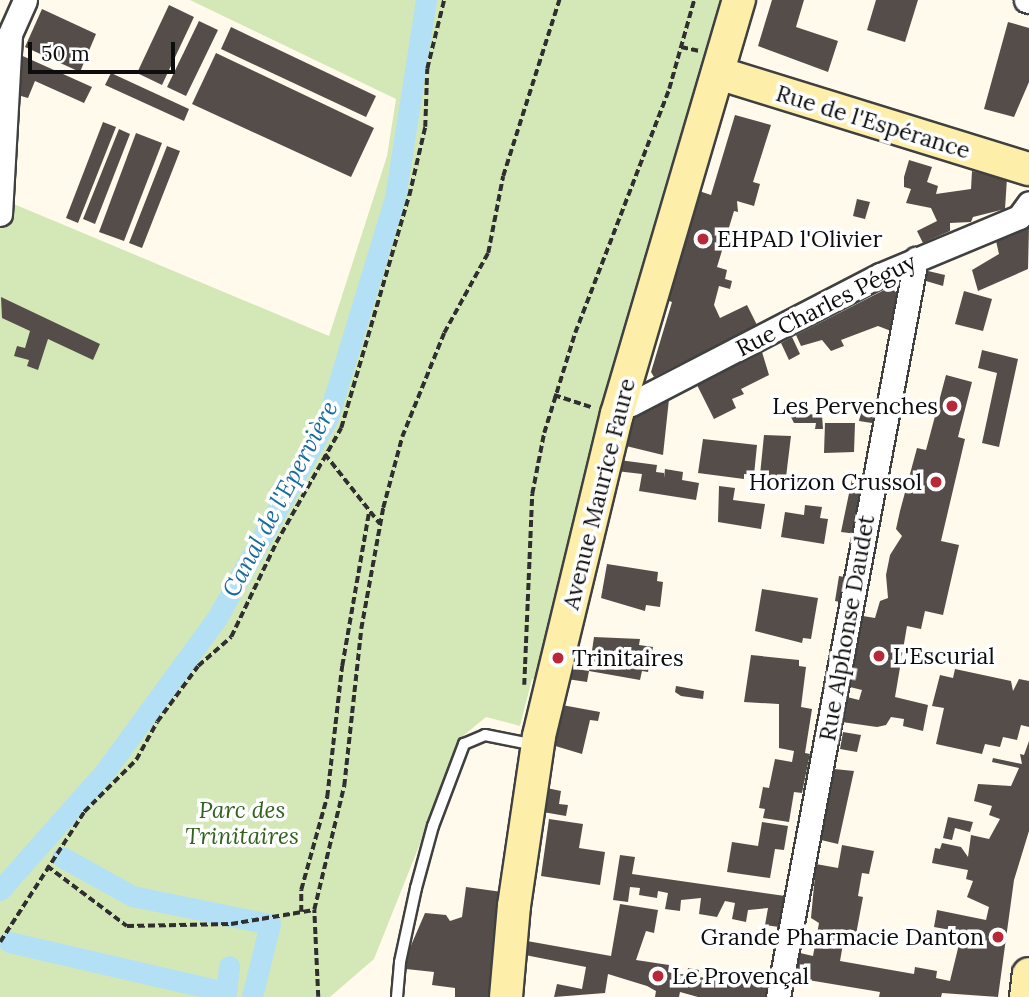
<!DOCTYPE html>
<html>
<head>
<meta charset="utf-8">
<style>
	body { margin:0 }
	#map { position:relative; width:1029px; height:997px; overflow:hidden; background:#fffaec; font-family:Lora,serif }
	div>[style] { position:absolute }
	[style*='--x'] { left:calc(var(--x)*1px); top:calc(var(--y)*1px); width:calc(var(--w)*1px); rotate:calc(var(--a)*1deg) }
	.green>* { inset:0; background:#d4e8b7 }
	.canal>* { height:21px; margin:-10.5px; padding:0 10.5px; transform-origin:10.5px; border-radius:10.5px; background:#b3e0f4 }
	.building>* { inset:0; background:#554d49 }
	.path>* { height:3.5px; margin-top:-1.75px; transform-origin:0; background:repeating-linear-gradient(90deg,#2f2f2f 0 7px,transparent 0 10.5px) }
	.roads { filter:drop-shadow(2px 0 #404040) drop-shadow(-2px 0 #404040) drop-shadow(0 2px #404040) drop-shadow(0 -2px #404040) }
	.lane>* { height:10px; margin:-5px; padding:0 5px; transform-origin:5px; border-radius:5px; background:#fff }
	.street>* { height:23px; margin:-11.5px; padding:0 11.5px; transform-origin:11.5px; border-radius:11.5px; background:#fff }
	.secondary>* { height:32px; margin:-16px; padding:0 16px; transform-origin:16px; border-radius:16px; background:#fdeea9 }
	.dots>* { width:19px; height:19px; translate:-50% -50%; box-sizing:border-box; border:4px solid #fff; border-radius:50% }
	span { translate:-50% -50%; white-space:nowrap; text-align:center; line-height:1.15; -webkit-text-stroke:7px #fff; paint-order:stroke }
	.street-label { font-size:23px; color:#0d0d0d }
	.poi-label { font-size:23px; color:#0d0d0d }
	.left { translate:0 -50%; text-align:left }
	.right { translate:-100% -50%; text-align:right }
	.park-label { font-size:23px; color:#31621f; font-style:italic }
	.water-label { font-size:24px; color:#196b9b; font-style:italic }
	.scale { position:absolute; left:28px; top:42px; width:147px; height:32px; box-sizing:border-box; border:4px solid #0d0d0d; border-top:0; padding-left:9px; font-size:21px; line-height:24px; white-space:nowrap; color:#0d0d0d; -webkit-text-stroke:5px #fff; paint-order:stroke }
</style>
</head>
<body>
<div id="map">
	<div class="green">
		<div style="clip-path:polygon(190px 0,730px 0,540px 678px,532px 679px,520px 726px,486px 717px,463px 736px,374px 959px,330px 997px,0 997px,0 48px,9px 202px,329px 336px,387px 156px,396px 99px)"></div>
	</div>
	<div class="canal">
		<div style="--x:62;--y:857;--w:80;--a:29.1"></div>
		<div style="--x:132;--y:896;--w:141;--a:11.5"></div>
		<div style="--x:270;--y:924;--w:75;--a:103.9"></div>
		<div style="--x:0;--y:890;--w:160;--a:-48.5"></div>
		<div style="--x:106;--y:770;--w:188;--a:-53.9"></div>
		<div style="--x:217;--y:618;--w:229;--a:-61"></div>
		<div style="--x:328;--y:418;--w:230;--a:-73.1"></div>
		<div style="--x:395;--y:198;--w:200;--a:-81.1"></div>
		<div style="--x:9;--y:942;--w:223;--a:13"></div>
		<div style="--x:226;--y:992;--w:5;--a:101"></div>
		<div style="--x:226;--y:992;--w:26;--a:-83"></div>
	</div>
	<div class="building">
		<div style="clip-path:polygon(772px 0,804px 0,796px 27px,838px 41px,828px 72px,758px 46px)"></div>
		<div style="clip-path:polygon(876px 0,918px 0,905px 42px,867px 30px)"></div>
		<div style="clip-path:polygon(169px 5px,194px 17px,162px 85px,137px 73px)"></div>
		<div style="clip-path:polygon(42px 9px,96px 34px,80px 72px,25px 47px)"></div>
		<div style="clip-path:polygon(199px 21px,218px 30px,186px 96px,167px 87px)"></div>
		<div style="clip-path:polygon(1008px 22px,1029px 28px,1029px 82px,1014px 117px,984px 109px)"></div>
		<div style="clip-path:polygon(231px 27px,376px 96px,366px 117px,221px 49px)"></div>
		<div style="clip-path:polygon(16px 53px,92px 87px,84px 103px,35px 81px,28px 98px,14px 94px)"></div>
		<div style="clip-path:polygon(216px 53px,374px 128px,351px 177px,192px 104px)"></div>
		<div style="clip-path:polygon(111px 73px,189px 109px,184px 121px,105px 85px)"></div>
		<div style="clip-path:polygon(735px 115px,771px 125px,753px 182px,760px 184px,754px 206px,737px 201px,738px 212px,734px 211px,717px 267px,727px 270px,725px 279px,732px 281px,730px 289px,719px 286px,714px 305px,720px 318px,747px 305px,757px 325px,654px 377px,651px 372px,672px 302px,663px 299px,699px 191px,711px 195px)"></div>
		<div style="clip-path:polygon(103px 122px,116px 127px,78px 223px,66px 218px)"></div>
		<div style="clip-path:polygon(119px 129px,130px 134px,95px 224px,83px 219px)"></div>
		<div style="clip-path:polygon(136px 133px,162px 143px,124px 241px,99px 232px)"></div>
		<div style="clip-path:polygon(167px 146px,180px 151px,142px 248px,129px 243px)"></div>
		<div style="clip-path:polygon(909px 160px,932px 167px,927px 182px,938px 186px,936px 194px,971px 189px,972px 171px,1007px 178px,1005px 209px,973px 217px,971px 222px,950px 223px,950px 231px,923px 243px,917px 231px,937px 221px,931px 208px,906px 203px,911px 189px,904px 187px,904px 177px)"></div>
		<div style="clip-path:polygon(857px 199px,870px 202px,865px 219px,853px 216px)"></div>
		<div style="clip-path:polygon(1029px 227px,1028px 269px,978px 291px,972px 270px,999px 254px,996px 241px)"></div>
		<div style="clip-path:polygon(928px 271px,945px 275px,943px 286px,926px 281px)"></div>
		<div style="clip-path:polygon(890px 287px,898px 294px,891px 331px,878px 326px,841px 340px,844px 346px,831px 351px,822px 340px,801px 346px,796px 335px)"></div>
		<div style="clip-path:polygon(964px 291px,992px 299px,983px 331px,955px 324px)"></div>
		<div style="clip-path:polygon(1px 297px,100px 344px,93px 360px,48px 339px,38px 370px,27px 366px,29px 360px,14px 356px,17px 346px,25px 348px,30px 331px,2px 318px)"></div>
		<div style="clip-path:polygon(792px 337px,800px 354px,789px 360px,781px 343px)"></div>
		<div style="clip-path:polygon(982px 350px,1018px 359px,999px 447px,982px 443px,997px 373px,978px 368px)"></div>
		<div style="clip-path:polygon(762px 352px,769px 375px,741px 389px,744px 394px,732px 399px,736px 408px,714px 419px,697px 385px)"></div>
		<div style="clip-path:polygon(946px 375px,972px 382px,958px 437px,965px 439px,941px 541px,959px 545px,943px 615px,925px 611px,921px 629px,907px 626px,895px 697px,928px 705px,923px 731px,903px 726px,904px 719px,891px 717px,886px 725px,877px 727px,835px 721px,839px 695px,859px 700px,862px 690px,850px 687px,863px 616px,875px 618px,880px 601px,888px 598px,886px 575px,890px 555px,902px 536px,896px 529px,900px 511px,917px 448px,926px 450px)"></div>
		<div style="clip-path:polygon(669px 399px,663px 455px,622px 445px,628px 421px)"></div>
		<div style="clip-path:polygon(863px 401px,876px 404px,872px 423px,859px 421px)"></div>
		<div style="clip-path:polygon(789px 413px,822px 415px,823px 429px,815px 429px,816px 423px,794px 423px)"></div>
		<div style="clip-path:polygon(825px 423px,855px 423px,854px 452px,824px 453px)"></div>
		<div style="clip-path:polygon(764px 435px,791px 436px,786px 477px,760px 475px)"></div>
		<div style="clip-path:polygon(703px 439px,757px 445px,754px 475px,744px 474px,744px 479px,698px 473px)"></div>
		<div style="clip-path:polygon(619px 460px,657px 465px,656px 472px,664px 473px,664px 478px,665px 469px,683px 472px,682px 480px,699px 483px,696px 500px,639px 491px,642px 474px,616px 471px)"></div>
		<div style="clip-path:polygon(852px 479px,867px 481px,857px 534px,841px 532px)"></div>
		<div style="clip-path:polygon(719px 486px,735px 488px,733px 500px,765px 504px,761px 529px,718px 522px)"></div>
		<div style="clip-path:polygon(805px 505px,822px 507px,820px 518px,828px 519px,824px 544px,781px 537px,785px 512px,804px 515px)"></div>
		<div style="clip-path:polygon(607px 564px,658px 572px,657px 581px,663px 582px,660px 607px,646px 605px,645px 611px,601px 598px)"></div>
		<div style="clip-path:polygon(839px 576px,850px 578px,845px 603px,835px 601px)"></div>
		<div style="clip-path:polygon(762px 589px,818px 598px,811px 639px,803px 638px,802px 643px,755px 631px)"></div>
		<div style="clip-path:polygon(594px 637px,640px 639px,639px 645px,653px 647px,648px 672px,642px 671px,640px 680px,589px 671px)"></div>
		<div style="clip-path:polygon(751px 655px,799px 660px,799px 666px,806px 667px,801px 707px,812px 709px,805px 753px,810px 754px,802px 793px,794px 792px,789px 822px,763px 818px,765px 809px,759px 808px,763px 787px,769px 788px,775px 759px,792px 762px,794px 751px,779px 748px,779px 704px,744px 702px)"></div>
		<div style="clip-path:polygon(570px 668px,589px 671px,587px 682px,567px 679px)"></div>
		<div style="clip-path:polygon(955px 669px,1011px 681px,1013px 691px,1019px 679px,1029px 681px,1029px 727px,1021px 725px,1017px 740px,1003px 737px,1000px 747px,985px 744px,982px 754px,936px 744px,944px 708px,932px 706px,940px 675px,953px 678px)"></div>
		<div style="clip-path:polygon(676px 686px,704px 691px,703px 699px,681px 696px,675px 692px)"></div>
		<div style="clip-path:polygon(562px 705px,600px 712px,598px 721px,590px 720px,582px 754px,552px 745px)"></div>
		<div style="clip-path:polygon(843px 732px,861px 735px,857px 752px,840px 749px)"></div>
		<div style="clip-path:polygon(1029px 741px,1029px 831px,1014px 880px,998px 997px,942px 993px,941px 997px,879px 997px,880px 992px,796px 978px,800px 953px,813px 956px,819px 923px,811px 918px,816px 864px,838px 868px,842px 845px,874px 851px,869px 874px,862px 873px,858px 896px,863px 897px,855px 940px,844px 938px,840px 961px,914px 974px,915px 967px,937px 971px,936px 978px,950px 981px,962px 932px,934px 927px,937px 910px,986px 920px,989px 907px,967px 897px,973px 881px,966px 879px,968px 870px,932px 863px,935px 848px,940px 849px,942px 843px,961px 847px,968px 857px,971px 835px,989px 839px,1000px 819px,989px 815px,992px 806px,974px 801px,978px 784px,1011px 786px,1019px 768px,992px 762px,993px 758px,1022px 764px,1020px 754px,1024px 755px)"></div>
		<div style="clip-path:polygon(834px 769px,854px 771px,838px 844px,821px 840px)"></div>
		<div style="clip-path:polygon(542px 787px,561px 791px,559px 804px,568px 805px,566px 816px,537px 811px)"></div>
		<div style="clip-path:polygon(948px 817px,973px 822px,970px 832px,955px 828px,952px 840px,943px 838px)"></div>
		<div style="clip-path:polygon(549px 819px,583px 824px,579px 848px,605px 852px,600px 885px,541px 876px)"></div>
		<div style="clip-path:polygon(762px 822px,788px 826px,784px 850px,775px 849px,770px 878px,727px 872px,732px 842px,758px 846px)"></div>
		<div style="clip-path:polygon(620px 855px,635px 857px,632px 874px,785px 896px,779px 927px,765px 925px,768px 908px,748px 910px,746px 922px,732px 919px,735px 903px,725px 901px,717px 917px,699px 914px,701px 898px,681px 900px,680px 911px,665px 909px,668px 893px,658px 891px,657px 898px,639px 895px,640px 888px,630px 887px,628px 902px,613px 900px)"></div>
		<div style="clip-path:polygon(466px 887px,502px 892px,493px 997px,455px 997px,455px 988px,432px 985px,434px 972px,406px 969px,403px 964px,425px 913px,446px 915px,450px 921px,462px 917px)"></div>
		<div style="clip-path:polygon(620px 904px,658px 910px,654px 933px,646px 931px,636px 960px,669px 965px,668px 972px,687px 975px,688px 968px,699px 970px,698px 977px,717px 979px,718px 973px,768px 982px,766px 997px,698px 997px,680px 992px,679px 997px,655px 997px,656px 991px,647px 986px,608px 974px,605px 993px,554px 997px,557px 984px,582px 989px,586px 967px,525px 955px,527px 941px,611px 956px)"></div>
	</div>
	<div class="path">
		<div style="--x:681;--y:47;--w:19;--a:12"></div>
		<div style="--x:554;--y:395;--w:40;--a:18"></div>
		<div style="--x:325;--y:454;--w:89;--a:51.8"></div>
		<div style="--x:524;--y:685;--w:191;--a:-87.6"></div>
		<div style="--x:532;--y:494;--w:62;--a:-78.9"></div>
		<div style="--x:544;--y:433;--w:105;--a:-72.8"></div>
		<div style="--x:575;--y:333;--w:261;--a:-68.9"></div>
		<div style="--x:669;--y:89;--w:92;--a:-74.3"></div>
		<div style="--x:47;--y:866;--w:100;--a:36.9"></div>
		<div style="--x:127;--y:926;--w:104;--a:-1.1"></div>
		<div style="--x:231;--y:924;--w:84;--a:-9.6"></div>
		<div style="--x:301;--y:912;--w:22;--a:-90"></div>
		<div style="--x:301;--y:890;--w:97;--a:-74.4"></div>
		<div style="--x:327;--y:797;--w:132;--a:-83.5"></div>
		<div style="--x:342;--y:666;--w:157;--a:-80.1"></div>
		<div style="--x:0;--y:942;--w:155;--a:-57.1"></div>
		<div style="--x:84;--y:812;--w:74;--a:-45"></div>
		<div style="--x:136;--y:760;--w:43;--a:-61.1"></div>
		<div style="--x:157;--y:722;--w:69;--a:-53.8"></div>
		<div style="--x:198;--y:666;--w:44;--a:-41.3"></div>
		<div style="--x:231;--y:637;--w:104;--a:-64.4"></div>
		<div style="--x:276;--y:543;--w:132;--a:-60.5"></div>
		<div style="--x:341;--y:428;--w:242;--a:-73.7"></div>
		<div style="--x:409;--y:196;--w:71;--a:-76.9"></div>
		<div style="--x:425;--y:127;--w:58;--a:-88"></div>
		<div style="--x:427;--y:69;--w:71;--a:-76.2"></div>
		<div style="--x:318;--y:997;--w:87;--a:-92.6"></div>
		<div style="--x:314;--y:910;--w:128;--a:-76.4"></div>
		<div style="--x:344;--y:786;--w:158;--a:-83.8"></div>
		<div style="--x:361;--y:629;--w:123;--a:-79.7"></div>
		<div style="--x:383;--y:508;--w:73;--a:-75"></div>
		<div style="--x:402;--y:437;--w:112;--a:-68"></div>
		<div style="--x:444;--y:333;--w:91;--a:-61.2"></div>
		<div style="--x:488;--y:253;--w:78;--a:-79"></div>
		<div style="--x:503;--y:176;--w:185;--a:-72.3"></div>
	</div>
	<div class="roads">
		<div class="lane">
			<div style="--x:397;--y:997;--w:35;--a:-85"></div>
			<div style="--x:400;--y:962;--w:76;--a:-77.8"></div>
			<div style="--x:416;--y:888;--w:64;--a:-74.7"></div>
			<div style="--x:433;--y:826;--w:88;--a:-69.3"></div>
			<div style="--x:464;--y:744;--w:23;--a:-23"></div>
			<div style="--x:485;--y:735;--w:51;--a:11.3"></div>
		</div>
		<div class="street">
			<div style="--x:1026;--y:0;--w:3;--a:18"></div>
			<div style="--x:0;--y:214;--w:180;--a:-86.8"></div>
			<div style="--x:10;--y:34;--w:37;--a:-66"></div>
			<div style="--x:620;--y:402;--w:11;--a:10"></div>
			<div style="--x:631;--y:404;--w:280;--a:-27.4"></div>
			<div style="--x:880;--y:275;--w:151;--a:-22.6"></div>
			<div style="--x:1019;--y:217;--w:17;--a:-54"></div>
			<div style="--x:778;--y:997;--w:751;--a:-79.41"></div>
		</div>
		<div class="secondary">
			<div style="--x:718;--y:73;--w:325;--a:17.2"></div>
			<div style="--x:506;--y:997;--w:91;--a:-85"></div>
			<div style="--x:514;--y:906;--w:172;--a:-81.6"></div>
			<div style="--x:539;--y:736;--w:331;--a:-76.4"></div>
			<div style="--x:617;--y:414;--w:432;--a:-73.6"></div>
			<div style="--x:1026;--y:997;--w:23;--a:-83"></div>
		</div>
	</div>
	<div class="dots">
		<div style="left:703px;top:239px;background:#b92839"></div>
		<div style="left:952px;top:406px;background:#b92839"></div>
		<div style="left:936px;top:482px;background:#b92839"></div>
		<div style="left:879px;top:656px;background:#b92839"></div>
		<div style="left:558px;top:658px;background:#b92839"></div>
		<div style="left:998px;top:937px;background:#b92839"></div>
		<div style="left:658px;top:976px;background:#b92839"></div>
	</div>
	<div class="street-label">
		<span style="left:873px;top:122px;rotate:17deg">Rue de l'Espérance</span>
		<span style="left:826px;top:305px;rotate:-27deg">Rue Charles Péguy</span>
		<span style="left:599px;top:494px;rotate:-76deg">Avenue Maurice Faure</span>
		<span style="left:847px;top:628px;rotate:-80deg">Rue Alphonse Daudet</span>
	</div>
	<div class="poi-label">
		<span class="left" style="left:717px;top:239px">EHPAD l'Olivier</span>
		<span class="right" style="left:938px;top:406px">Les Pervenches</span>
		<span class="right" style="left:922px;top:482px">Horizon Crussol</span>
		<span class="left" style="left:893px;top:656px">L'Escurial</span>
		<span class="left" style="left:572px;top:658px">Trinitaires</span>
		<span class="right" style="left:984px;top:937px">Grande Pharmacie Danton</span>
		<span class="left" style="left:672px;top:976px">Le Provençal</span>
	</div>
	<div class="park-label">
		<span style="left:242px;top:823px">Parc des<br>Trinitaires</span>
	</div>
	<div class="water-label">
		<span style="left:280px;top:499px;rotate:-62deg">Canal de l'Epervière</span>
	</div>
	<div class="scale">50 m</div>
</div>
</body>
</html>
